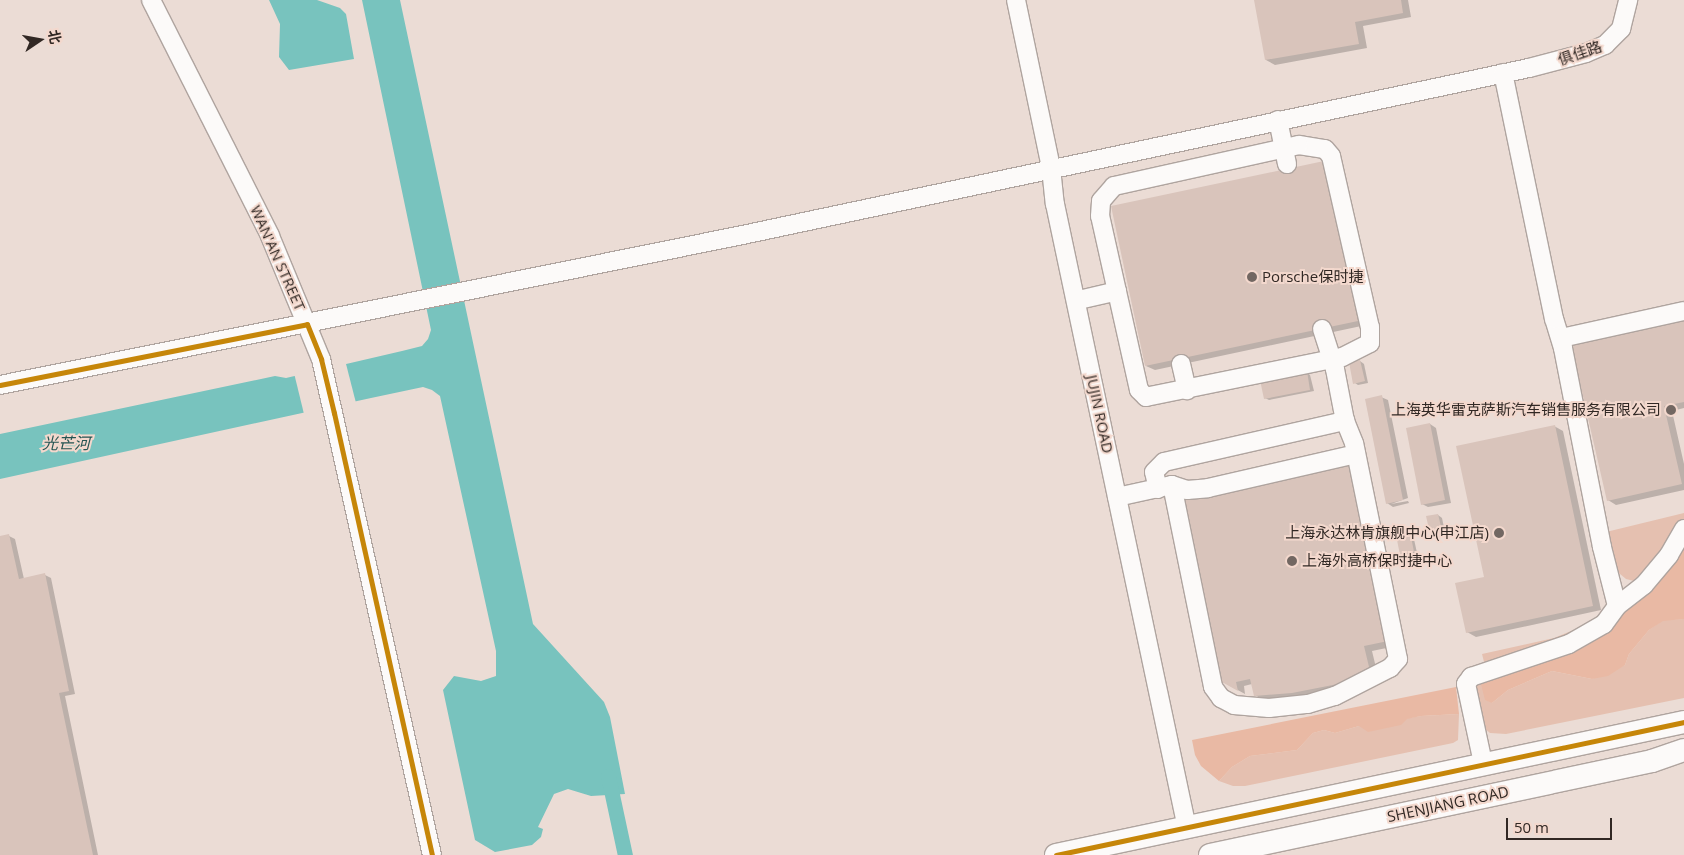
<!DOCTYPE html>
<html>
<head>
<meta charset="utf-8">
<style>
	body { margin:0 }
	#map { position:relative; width:1684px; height:855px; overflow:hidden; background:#ebdcd5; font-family:"Open Sans","Noto Sans SC",sans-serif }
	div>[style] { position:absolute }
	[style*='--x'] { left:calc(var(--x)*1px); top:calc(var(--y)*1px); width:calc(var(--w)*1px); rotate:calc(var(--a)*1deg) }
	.green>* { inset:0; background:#e5c0b0 }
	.forest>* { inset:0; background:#e9b9a4 }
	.water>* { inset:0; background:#78c3be }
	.pier>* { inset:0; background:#ebdcd5 }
	.shadow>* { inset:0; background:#0003 }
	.canal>* { height:15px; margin:-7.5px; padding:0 7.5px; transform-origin:7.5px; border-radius:7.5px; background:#78c3be }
	.building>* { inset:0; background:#d9c4bb }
	.roads { filter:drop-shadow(1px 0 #afa49f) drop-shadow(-1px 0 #afa49f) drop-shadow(0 1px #afa49f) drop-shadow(0 -1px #afa49f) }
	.minor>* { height:18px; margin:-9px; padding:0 9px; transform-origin:9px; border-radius:9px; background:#fcfaf9 }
	.major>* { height:22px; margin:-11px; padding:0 11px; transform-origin:11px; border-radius:11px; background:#fcfaf9 }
	.bus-1>* { height:5px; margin:-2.5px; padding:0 2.5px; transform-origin:2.5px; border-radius:2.5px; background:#c68609 }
	.dots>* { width:14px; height:14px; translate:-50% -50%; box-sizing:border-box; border:2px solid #f3d8cd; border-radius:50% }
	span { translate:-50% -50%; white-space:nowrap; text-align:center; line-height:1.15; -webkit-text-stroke:4px #f3d8cd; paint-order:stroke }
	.street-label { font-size:15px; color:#312824 }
	.poi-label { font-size:15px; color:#312824 }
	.left { translate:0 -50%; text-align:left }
	.right { translate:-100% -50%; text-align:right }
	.water-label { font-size:16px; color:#245452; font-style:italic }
	.north { position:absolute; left:15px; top:15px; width:50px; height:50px; -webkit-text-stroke:4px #f3d8cd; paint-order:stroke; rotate:78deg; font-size:14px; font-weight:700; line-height:20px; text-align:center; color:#312824 }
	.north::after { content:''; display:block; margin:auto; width:18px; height:22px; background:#312824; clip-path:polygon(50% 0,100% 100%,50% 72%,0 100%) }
	.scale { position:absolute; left:1506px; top:818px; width:106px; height:22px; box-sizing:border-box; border:2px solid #312824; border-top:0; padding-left:6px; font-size:15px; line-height:18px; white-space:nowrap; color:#312824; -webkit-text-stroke:4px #f3d8cd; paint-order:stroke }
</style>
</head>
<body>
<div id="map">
	<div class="green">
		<div style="clip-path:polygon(1684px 513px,1684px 523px,1643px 579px,1634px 581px,1626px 579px,1613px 568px,1606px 532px)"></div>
		<div style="clip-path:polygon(1684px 619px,1684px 698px,1506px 734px,1490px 733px,1483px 727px,1474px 683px,1480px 680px,1492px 703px,1508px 690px,1552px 671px,1592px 679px,1625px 665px,1629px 654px,1649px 630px,1663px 620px)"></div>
		<div style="clip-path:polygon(1598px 620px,1538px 648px,1484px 662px,1482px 654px,1554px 638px)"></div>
		<div style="clip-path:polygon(1459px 714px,1458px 740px,1453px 743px,1245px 786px,1233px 786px,1219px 781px,1232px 767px,1250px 756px,1297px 750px,1313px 733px,1324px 730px,1335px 733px,1359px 726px,1421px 716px)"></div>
	</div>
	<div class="forest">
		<div style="clip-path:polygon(1684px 540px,1684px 619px,1663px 621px,1649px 630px,1629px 654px,1625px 665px,1608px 676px,1592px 679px,1552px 671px,1508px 690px,1492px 703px,1485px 700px,1480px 680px,1601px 631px,1628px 609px)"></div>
		<div style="clip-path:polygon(1456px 687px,1459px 714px,1421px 716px,1407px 719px,1401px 725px,1368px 732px,1359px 726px,1335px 733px,1324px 730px,1313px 733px,1297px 750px,1250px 756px,1232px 767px,1219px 781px,1201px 766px,1195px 755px,1192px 740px)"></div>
	</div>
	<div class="water">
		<div style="clip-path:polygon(269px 0,317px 0,340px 8px,346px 14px,354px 59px,289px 70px,279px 57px,280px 24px)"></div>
		<div style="clip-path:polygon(362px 0,400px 0,533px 624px,604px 702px,610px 717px,625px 794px,591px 796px,568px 789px,554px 794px,538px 827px,543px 829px,541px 837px,532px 845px,495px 852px,475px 840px,443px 690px,454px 676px,481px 681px,496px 676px,496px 651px,440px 396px,432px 390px,423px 387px,371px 398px,0 479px,0 434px,275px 376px,286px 378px,402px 351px,422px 346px,428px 339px,431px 330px)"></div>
	</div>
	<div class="pier">
		<div style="clip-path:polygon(345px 360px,356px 403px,304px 414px,294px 373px)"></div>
	</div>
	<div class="shadow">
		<div style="clip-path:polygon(1255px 0,1408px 0,1411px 17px,1363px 26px,1367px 48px,1275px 65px,1266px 60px)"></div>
		<div style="clip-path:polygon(1323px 162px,1366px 325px,1155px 370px,1146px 366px)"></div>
		<div style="clip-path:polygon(1684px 320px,1684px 408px,1672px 411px,1684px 464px,1684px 490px,1616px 505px,1608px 500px)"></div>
		<div style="clip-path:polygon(1360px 361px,1364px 364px,1368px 383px,1358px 385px,1355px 383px)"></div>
		<div style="clip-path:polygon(1306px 372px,1310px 375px,1314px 391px,1269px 400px,1265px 398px)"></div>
		<div style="clip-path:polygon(1381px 397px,1388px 400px,1408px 498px,1391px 504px,1408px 501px,1409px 503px,1393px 507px,1387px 503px)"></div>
		<div style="clip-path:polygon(1430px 424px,1436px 428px,1451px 503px,1428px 507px,1422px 504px)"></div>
		<div style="clip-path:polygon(1554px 426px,1563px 431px,1601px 610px,1476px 637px,1467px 632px,1486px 578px)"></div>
		<div style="clip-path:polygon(1184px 500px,1401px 645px,1372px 651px,1378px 676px,1331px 692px,1263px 700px,1255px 695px,1252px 684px,1244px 686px,1245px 694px,1223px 682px)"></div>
		<div style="clip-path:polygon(1438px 515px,1442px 518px,1446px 537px,1436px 539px,1432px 537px)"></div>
		<div style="clip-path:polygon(1408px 528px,1412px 530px,1417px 553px,1405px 556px,1401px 554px)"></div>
		<div style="clip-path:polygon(9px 536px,15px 539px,24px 579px,45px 575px,51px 578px,75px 694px,65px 696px,98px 855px,0 855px,0 537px)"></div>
	</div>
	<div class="canal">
		<div style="--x:608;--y:776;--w:81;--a:77.9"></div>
	</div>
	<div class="building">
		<div style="clip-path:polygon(1254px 0,1401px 0,1403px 13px,1355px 22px,1359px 44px,1265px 60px)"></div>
		<div style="clip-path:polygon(1324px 161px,1358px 321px,1145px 366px,1111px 206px)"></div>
		<div style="clip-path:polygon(1684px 318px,1684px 402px,1664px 406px,1682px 484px,1607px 501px,1571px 344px)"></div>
		<div style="clip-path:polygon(1360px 360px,1365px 381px,1353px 384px,1349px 362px)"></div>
		<div style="clip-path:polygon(1307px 371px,1310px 390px,1264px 399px,1260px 380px)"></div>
		<div style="clip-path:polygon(1382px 395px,1403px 500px,1386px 504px,1365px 399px)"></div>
		<div style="clip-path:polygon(1430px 423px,1445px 500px,1421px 505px,1406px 428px)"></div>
		<div style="clip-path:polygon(1555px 425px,1593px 606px,1466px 633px,1455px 583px,1484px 577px,1456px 446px)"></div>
		<div style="clip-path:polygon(1354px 459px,1393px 640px,1364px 646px,1370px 671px,1348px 682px,1292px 693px,1254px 696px,1250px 679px,1236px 682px,1238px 691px,1222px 682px,1215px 667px,1182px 499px)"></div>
		<div style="clip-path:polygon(1438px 514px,1443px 535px,1431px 538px,1426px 516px)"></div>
		<div style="clip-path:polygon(1409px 526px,1414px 552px,1400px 555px,1395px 530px)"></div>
		<div style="clip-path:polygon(9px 534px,19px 579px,45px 573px,69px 691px,59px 693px,93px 855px,0 855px,0 536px)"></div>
	</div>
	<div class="roads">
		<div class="minor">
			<div style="--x:151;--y:0;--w:264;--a:63.2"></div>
			<div style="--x:270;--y:236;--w:133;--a:67.5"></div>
			<div style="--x:321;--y:359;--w:508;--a:77.39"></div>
			<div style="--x:1016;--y:0;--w:172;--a:78.2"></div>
			<div style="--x:1051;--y:168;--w:36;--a:84"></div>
			<div style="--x:1055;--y:204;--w:638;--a:78.06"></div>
			<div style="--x:1278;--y:120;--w:45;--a:78.4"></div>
			<div style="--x:1299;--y:145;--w:26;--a:9"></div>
			<div style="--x:1325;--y:149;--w:9;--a:49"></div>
			<div style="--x:1331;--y:156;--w:175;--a:77.2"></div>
			<div style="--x:1370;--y:327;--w:16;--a:90"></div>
			<div style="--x:1370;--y:343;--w:31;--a:153"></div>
			<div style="--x:1342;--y:357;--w:200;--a:168.5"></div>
			<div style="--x:1146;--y:397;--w:10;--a:-135"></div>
			<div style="--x:1139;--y:390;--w:178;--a:-102.6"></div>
			<div style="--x:1100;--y:216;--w:15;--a:-86"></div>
			<div style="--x:1101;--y:201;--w:20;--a:-49"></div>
			<div style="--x:1114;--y:186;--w:189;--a:-12.5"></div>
			<div style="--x:1083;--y:299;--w:35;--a:-13"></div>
			<div style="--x:1561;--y:338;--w:126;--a:-12.4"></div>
			<div style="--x:1181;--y:364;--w:27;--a:77"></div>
			<div style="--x:0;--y:385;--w:748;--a:-11.42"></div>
			<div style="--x:733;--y:237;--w:814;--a:-11.99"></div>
			<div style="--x:1529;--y:68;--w:59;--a:-14.7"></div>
			<div style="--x:1586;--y:53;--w:21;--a:-23"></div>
			<div style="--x:1605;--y:45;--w:23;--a:-45"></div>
			<div style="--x:1621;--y:29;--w:30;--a:-76"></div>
			<div style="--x:1172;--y:485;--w:16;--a:18"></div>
			<div style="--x:1187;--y:490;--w:21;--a:-5"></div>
			<div style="--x:1208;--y:488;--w:152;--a:-12.9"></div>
			<div style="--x:1158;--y:489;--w:17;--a:-103"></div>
			<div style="--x:1154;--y:472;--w:14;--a:-45"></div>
			<div style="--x:1164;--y:462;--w:186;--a:-12.8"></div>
			<div style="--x:1117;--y:497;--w:56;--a:-12.3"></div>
			<div style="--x:1172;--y:485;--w:206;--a:78.5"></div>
			<div style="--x:1213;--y:687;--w:14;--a:54"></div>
			<div style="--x:1221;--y:698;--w:15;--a:28"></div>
			<div style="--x:1234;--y:705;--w:35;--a:5"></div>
			<div style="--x:1269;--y:708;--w:39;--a:-6"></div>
			<div style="--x:1308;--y:704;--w:28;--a:-17"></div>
			<div style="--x:1335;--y:696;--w:62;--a:-27"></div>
			<div style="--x:1390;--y:668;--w:12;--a:-48"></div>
			<div style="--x:1398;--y:659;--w:220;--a:-101.5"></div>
			<div style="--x:1354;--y:443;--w:24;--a:-112"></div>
			<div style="--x:1345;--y:421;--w:53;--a:-100.9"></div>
			<div style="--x:1335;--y:369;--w:42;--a:-108"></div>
			<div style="--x:1617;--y:606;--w:34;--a:-38"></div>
			<div style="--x:1644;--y:585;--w:39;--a:-50"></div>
			<div style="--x:1669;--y:555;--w:30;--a:-60"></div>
			<div style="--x:1483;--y:763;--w:81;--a:-102.1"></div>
			<div style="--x:1466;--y:684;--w:9;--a:-54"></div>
			<div style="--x:1471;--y:677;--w:103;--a:-18.6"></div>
			<div style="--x:1569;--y:644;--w:40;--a:-29.7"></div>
			<div style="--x:1604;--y:624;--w:22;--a:-54"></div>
			<div style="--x:1617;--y:606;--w:61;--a:-104.3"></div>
			<div style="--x:1602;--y:547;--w:203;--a:-101.1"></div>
			<div style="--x:1563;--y:348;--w:30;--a:-107"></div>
			<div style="--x:1554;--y:319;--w:251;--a:-101.7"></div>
		</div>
		<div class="major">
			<div style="--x:1056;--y:855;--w:642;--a:-11.96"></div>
			<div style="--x:1210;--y:855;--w:452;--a:-12"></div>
			<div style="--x:1652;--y:761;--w:34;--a:-19"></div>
		</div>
	</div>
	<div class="bus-1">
		<div style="--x:0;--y:385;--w:313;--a:-11.2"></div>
		<div style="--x:307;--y:324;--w:38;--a:68"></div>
		<div style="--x:321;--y:359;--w:56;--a:76.5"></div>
		<div style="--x:334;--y:413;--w:453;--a:77.5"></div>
		<div style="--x:1056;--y:855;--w:642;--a:-11.96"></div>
	</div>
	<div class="dots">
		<div style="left:1252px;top:277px;background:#726762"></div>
		<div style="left:1671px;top:410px;background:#726762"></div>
		<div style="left:1499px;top:533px;background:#726762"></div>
		<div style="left:1292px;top:561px;background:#726762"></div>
	</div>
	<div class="street-label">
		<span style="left:1580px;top:53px;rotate:-19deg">俱佳路</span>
		<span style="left:278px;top:258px;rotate:66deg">WAN'AN STREET</span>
		<span style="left:1100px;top:414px;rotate:78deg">JUJIN ROAD</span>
		<span style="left:1448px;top:804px;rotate:-12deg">SHENJIANG ROAD</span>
	</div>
	<div class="poi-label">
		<span class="left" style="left:1262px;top:277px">Porsche保时捷</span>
		<span class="right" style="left:1661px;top:410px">上海英华雷克萨斯汽车销售服务有限公司</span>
		<span class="right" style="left:1489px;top:533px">上海永达林肯旗舰中心(申江店)</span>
		<span class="left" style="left:1302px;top:561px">上海外高桥保时捷中心</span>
	</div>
	<div class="water-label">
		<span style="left:66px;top:443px">光芒河</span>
	</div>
	<div class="north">北</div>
	<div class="scale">50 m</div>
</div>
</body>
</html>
